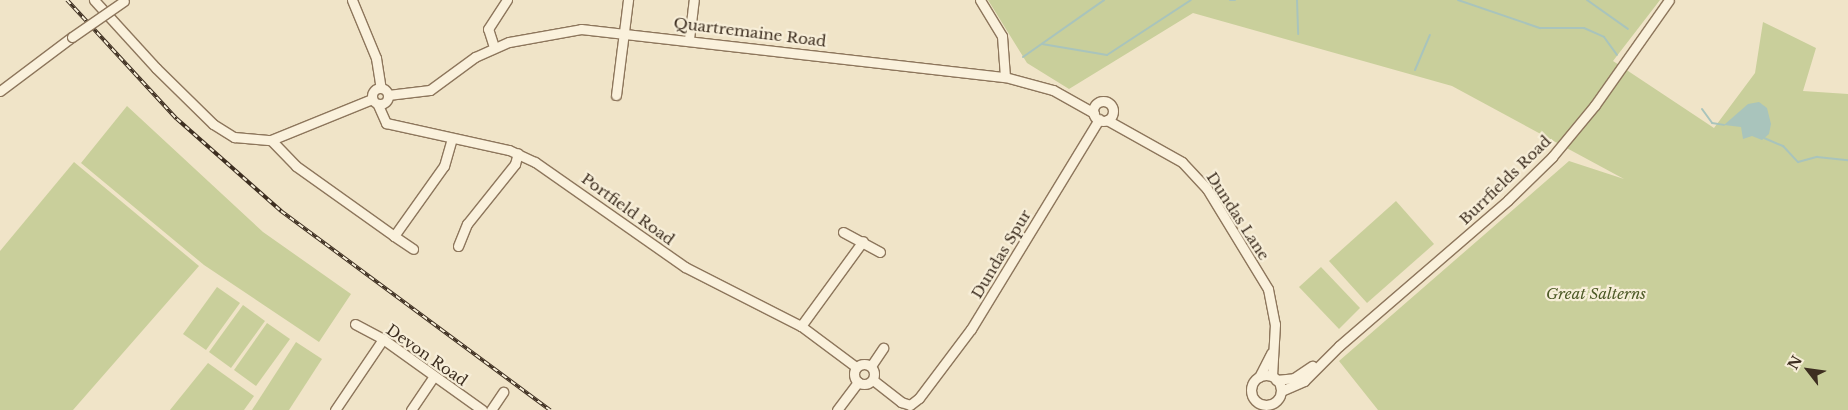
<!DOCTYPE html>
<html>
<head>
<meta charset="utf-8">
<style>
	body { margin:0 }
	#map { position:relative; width:1848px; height:410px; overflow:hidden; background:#f0e4c8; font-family:"Libre Baskerville",serif }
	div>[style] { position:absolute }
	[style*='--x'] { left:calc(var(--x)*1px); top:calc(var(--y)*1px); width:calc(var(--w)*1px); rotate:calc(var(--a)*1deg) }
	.green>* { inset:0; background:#c9cf9b }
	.water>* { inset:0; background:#a9c4bc }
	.stream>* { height:2px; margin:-1px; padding:0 1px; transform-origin:1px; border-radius:1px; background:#a9c4bc }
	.roads { filter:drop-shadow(1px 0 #8d765c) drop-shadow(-1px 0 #8d765c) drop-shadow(0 1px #8d765c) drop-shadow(0 -1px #8d765c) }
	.minor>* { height:9px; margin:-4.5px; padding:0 4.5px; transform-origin:4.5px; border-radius:4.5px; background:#faf1dc }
	.minor>.ring { margin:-4.5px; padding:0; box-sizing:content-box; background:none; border:9px solid #faf1dc; border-radius:50% }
	.rail>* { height:4px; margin-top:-2px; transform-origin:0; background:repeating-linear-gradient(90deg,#f7eed8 0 5.5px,#3d2e20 0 11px); box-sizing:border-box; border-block:1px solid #3d2e20 }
	.bridges { filter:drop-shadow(1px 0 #8d765c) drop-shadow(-1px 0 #8d765c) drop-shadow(0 1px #8d765c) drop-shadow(0 -1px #8d765c) }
	.minor-bridge>* { height:9px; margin:-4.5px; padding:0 4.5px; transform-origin:4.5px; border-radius:4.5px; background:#faf1dc }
	span { translate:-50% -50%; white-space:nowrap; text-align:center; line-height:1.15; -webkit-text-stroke:4.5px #f7eed8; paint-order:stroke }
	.street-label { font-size:15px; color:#3d2e20 }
	.park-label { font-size:15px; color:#4d5a26; font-style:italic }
	.north { position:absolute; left:1783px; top:345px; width:50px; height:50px; -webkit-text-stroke:4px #f7eed8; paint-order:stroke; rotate:300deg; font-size:14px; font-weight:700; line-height:20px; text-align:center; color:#3d2e20 }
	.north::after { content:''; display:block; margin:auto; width:18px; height:22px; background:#3d2e20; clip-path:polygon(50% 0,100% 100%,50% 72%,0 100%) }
</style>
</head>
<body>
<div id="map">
	<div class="green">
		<div style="clip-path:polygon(988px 0,1660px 0,1613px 61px,1714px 128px,1755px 73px,1763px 22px,1816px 48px,1803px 91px,1848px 94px,1848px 410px,1378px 410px,1339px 361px,1569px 161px,1624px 179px,1452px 86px,1193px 13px,1069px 89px,1027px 63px)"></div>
		<div style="clip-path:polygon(127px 106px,263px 232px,351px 294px,319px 342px,204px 265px,81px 163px)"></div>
		<div style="clip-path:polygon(74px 162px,199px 266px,73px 410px,0 410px,0 251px)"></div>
		<div style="clip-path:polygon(1396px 201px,1434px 244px,1367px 303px,1329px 261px)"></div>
		<div style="clip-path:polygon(1321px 267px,1360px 308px,1339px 329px,1299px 287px)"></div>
		<div style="clip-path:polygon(217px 287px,240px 303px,206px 350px,183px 334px)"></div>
		<div style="clip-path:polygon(243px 305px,265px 321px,231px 368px,209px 352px)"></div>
		<div style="clip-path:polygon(267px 323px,290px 339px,256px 386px,234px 370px)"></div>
		<div style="clip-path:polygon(296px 342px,322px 359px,289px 410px,252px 410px)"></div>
		<div style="clip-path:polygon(208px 363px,254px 396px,244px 410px,170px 410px)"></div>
	</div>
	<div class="water">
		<div style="clip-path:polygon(1759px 102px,1767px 108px,1771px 124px,1769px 134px,1762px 140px,1752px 136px,1743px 139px,1741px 127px,1724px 125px,1748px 104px)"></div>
	</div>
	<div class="stream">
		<div style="--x:1230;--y:0;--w:5;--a:0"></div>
		<div style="--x:1297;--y:0;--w:34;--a:88"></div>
		<div style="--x:1458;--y:0;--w:87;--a:18.9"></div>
		<div style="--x:1540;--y:28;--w:44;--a:0"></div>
		<div style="--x:1584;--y:28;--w:22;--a:24"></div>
		<div style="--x:1604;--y:37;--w:22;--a:54"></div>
		<div style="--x:1587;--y:0;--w:50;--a:35.3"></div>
		<div style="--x:1042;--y:44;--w:66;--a:9.6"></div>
		<div style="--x:1107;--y:55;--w:100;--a:-33.2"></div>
		<div style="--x:1023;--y:57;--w:99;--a:-35.1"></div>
		<div style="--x:1415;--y:70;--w:38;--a:-67"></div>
		<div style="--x:1702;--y:109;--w:17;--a:54"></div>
		<div style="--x:1712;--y:123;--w:12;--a:9"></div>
		<div style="--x:1764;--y:138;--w:21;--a:23"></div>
		<div style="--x:1783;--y:146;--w:22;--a:47"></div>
		<div style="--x:1798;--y:162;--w:20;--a:-15"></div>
		<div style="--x:1817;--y:157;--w:31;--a:6"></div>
	</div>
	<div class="roads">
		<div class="minor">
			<div style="--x:94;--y:0;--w:92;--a:47.6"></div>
			<div style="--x:156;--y:68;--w:80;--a:44.5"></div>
			<div style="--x:213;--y:124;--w:25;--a:32"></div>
			<div style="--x:234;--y:137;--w:37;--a:5"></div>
			<div style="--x:271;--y:140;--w:109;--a:-22.1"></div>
			<div style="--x:352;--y:0;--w:63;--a:67.5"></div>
			<div style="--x:376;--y:58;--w:30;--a:81"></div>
			<div style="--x:980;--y:0;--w:42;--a:58.6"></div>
			<div style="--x:1002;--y:36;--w:41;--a:85.8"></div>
			<div style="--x:689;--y:39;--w:39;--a:-83"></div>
			<div style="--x:494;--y:47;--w:19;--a:-108"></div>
			<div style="--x:488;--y:29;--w:35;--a:-57"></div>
			<div class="ring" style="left:372px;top:88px;width:7px;height:7px"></div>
			<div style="--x:0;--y:91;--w:90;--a:-36.9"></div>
			<div style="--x:388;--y:95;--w:42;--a:-6.8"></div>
			<div style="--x:430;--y:90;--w:56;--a:-36.3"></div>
			<div style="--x:475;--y:57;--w:37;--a:-24"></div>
			<div style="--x:509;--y:42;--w:73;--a:-10.2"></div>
			<div style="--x:581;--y:29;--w:427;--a:6.5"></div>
			<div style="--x:1005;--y:77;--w:50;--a:15.2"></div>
			<div style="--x:1053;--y:90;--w:47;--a:29.3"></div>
			<div style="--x:616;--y:95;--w:96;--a:-82.8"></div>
			<div class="ring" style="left:1093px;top:101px;width:11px;height:11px"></div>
			<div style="--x:378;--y:105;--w:20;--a:66"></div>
			<div style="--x:386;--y:123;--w:126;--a:12.4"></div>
			<div style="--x:509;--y:150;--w:29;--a:25"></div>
			<div style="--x:535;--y:162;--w:183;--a:35"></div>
			<div style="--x:685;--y:267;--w:130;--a:27"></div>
			<div style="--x:801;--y:326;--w:69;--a:36.7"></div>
			<div style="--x:1107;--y:120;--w:86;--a:29.2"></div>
			<div style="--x:1182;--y:162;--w:37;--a:47"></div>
			<div style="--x:1207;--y:189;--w:117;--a:58.6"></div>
			<div style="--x:1268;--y:289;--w:36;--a:79"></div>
			<div style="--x:1275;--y:324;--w:52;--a:93.3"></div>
			<div style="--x:271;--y:140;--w:36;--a:46"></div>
			<div style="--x:296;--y:166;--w:120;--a:35.5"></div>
			<div style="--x:394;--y:236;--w:86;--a:-54.5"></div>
			<div style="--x:444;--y:166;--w:29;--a:-74"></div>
			<div style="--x:843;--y:232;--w:42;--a:28.4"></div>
			<div style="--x:394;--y:236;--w:23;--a:34"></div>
			<div style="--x:458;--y:246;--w:24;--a:-68"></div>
			<div style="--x:467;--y:224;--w:77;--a:-51.3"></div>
			<div style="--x:515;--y:164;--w:11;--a:-75"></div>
			<div style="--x:355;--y:324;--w:32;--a:28"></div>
			<div style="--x:383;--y:339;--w:122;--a:35.6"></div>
			<div style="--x:801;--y:326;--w:105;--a:-53.9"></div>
			<div class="ring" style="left:854px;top:364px;width:11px;height:11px"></div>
			<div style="--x:871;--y:366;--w:22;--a:-56"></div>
			<div class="ring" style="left:1251px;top:375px;width:21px;height:21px"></div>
			<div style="--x:1259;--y:377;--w:27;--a:-63"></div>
			<div style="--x:873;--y:380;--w:36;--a:38"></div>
			<div style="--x:901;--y:402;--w:9;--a:18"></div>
			<div style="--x:910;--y:405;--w:11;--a:-38"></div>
			<div style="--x:919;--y:398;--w:86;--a:-53"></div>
			<div style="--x:971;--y:329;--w:246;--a:-58.6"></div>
			<div style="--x:1276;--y:380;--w:18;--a:-6"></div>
			<div style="--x:1294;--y:378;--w:22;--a:-34"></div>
			<div style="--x:1281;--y:391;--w:25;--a:-23"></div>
			<div style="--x:1304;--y:381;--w:49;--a:-45"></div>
			<div style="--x:1339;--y:346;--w:223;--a:-40.8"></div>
			<div style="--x:1508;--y:200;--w:62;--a:-44.3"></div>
			<div style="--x:1552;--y:157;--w:67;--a:-50.4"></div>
			<div style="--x:1595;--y:105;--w:128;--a:-54.8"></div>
			<div style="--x:335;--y:410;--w:86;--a:-55.9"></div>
			<div style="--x:411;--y:410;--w:41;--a:-55.9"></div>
			<div style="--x:491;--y:410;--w:22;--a:-56"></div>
			<div style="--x:837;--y:410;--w:35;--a:-53"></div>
		</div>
	</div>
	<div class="rail">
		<div style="--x:67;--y:0;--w:162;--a:47.3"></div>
		<div style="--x:177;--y:119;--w:139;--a:41.5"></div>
		<div style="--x:281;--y:211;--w:335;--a:36.5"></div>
	</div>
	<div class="bridges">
		<div class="minor-bridge">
			<div style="--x:72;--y:37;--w:63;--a:-34.7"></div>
		</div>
	</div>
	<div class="street-label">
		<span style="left:750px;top:32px;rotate:7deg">Quartremaine Road</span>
		<span style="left:1505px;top:180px;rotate:-44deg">Burrfields Road</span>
		<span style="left:628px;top:209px;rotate:36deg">Portfield Road</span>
		<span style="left:1238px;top:216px;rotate:57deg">Dundas Lane</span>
		<span style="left:1001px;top:254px;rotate:-59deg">Dundas Spur</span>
		<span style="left:427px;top:355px;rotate:35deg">Devon Road</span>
	</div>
	<div class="park-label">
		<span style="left:1596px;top:294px">Great Salterns</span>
	</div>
	<div class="north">N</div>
</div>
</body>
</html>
